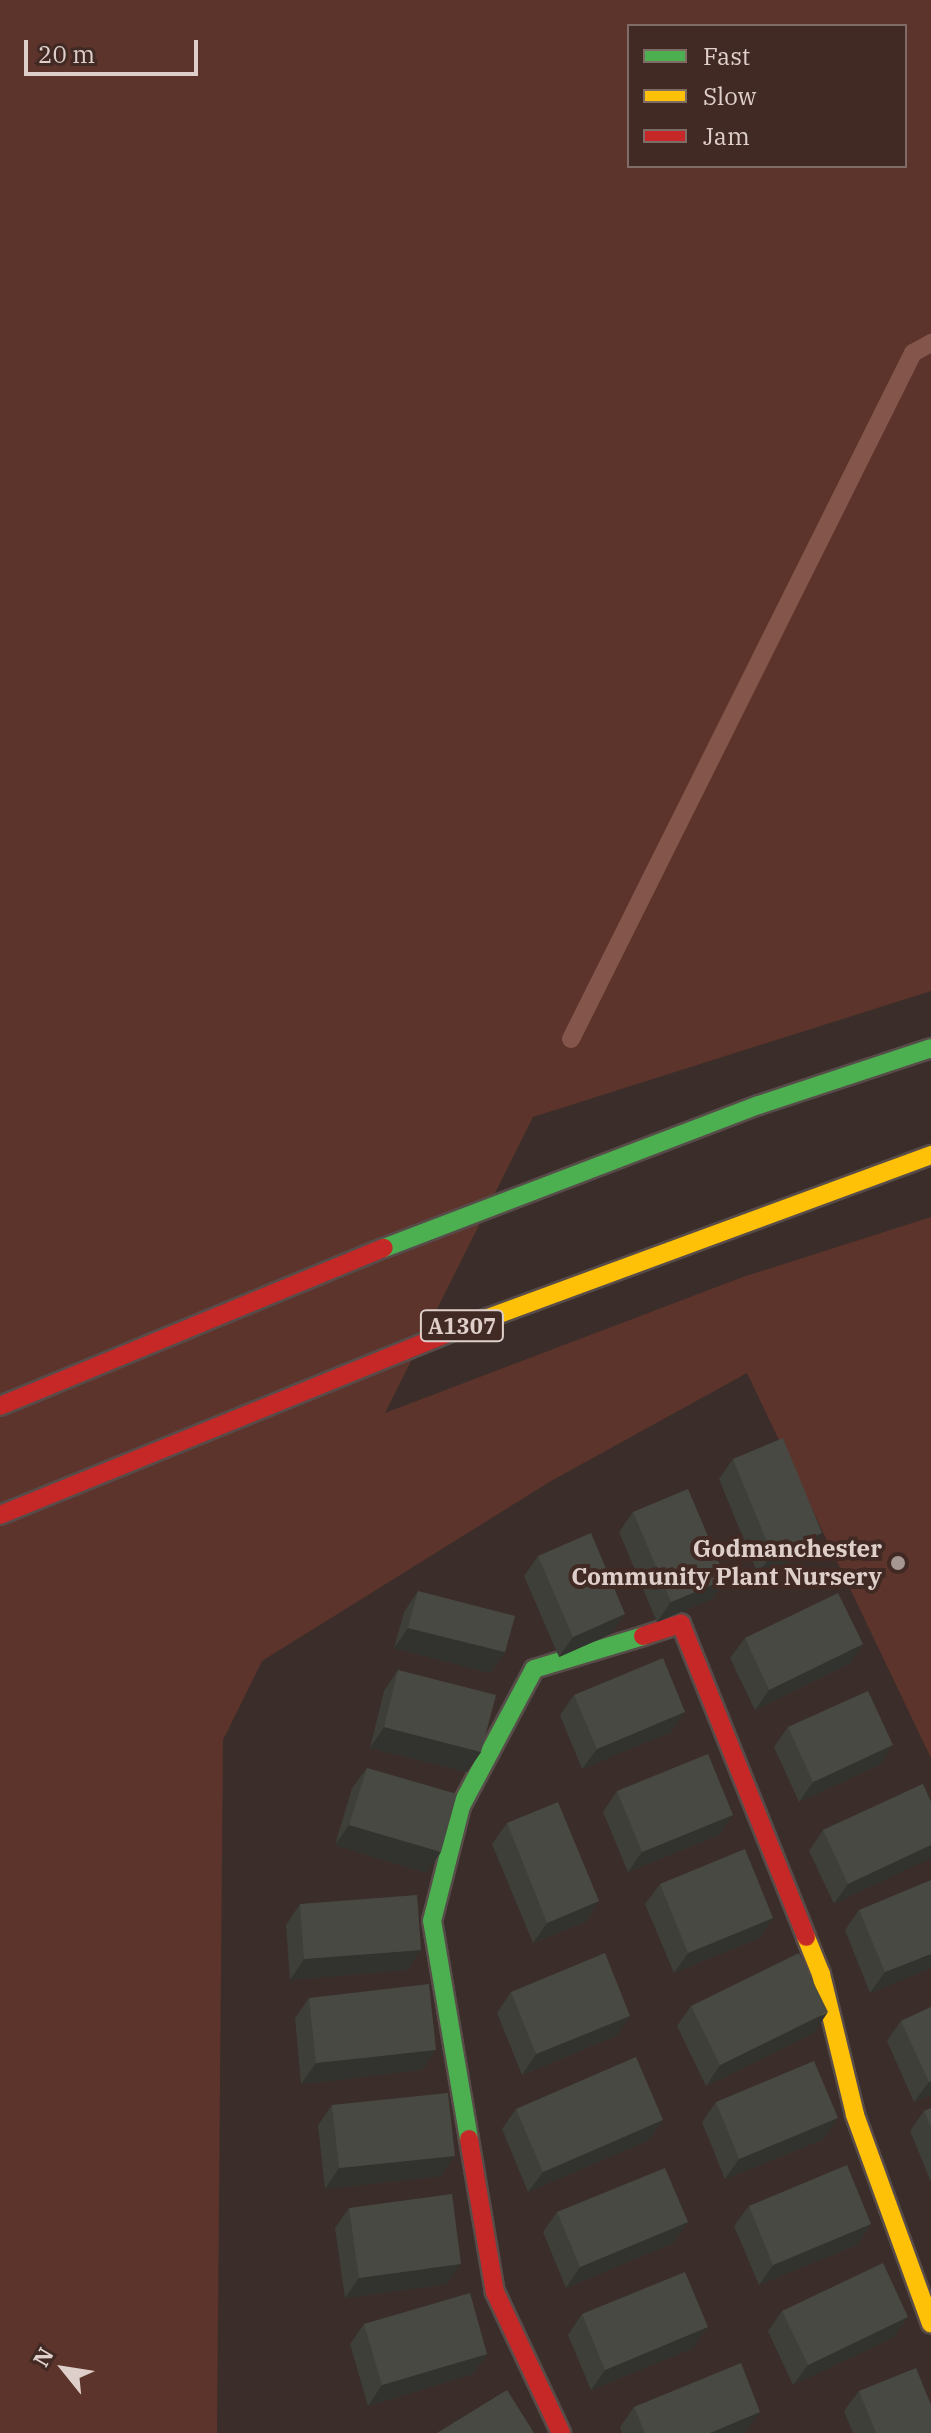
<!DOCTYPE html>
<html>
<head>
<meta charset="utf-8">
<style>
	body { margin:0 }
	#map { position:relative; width:931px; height:2433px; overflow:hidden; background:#3b2e2a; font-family:"IBM Plex Serif",serif }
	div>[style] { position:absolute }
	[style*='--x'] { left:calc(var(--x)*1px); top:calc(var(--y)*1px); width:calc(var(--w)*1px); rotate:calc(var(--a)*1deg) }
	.green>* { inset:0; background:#5c342b }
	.stream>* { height:18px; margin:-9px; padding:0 9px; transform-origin:9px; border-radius:9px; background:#84564b }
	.roads { filter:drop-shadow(2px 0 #574c49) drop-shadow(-2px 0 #574c49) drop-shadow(0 2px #574c49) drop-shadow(0 -2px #574c49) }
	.fast>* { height:18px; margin:-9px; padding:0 9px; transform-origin:9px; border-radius:9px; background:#4caf50 }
	.slow>* { height:18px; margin:-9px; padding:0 9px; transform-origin:9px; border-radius:9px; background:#ffc107 }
	.jam>* { height:18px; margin:-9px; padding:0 9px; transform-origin:9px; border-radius:9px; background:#c62828 }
	.wall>* { inset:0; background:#3e3f39 }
	.shaded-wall>* { inset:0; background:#32332e }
	.building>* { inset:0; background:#484942 }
	.dots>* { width:22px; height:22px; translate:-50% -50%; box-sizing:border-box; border:4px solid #412a24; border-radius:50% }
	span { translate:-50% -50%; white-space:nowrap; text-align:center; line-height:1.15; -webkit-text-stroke:8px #412a24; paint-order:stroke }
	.shield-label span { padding:2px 6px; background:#412a24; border:2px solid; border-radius:6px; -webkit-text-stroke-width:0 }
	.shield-label { font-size:22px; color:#dfcfcb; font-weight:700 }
	.poi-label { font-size:24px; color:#dfcfcb; font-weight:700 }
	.right { translate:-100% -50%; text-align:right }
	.legend { position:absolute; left:627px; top:24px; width:280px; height:144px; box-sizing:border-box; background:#412a24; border:2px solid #806c67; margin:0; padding:10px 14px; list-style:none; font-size:24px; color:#dfcfcb }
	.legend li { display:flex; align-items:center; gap:16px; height:40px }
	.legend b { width:40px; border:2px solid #806c67 }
	.north { position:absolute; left:24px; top:2329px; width:80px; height:80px; -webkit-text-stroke:6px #412a24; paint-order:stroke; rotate:300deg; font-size:22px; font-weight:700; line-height:32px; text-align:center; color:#dfcfcb }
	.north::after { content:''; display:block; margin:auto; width:28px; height:36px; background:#dfcfcb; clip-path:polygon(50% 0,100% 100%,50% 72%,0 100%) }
	.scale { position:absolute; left:24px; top:40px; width:174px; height:36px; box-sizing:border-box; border:4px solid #dfcfcb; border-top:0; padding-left:10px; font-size:24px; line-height:28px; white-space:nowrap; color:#dfcfcb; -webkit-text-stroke:6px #412a24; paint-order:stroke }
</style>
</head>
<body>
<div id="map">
	<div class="green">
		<div style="clip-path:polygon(evenodd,0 0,931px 0,931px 991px,533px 1117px,385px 1413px,743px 1277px,931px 1217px,931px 1758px,747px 1373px,551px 1481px,262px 1661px,223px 1740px,217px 2433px,0 2433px,0 0,629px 26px,905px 26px,905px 166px,629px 166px,629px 26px)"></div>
	</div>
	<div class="stream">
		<div style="--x:571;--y:1039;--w:767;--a:-63.5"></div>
		<div style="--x:913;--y:353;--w:21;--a:-29"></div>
	</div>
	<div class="roads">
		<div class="fast">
			<div style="--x:384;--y:1248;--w:401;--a:-20.9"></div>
			<div style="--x:759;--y:1105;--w:181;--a:-18.3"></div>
			<div style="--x:469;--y:2139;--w:221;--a:-99.6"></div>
			<div style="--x:432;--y:1921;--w:119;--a:-75.8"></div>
			<div style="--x:461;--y:1806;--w:155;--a:-61.9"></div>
			<div style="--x:534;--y:1669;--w:114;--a:-16.8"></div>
		</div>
		<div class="slow">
			<div style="--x:450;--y:1332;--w:513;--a:-20.2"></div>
			<div style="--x:806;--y:1937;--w:40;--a:68"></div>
			<div style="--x:821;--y:1974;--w:145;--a:76.4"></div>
			<div style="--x:855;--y:2115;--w:222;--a:70"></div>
		</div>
		<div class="jam">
			<div style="--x:0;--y:1406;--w:415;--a:-22.4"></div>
			<div style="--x:0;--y:1515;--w:486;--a:-22.1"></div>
			<div style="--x:643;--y:1636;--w:40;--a:-18"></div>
			<div style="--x:681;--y:1624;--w:337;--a:68.2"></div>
			<div style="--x:469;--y:2139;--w:155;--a:80.4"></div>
			<div style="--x:495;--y:2292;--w:156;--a:64.9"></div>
		</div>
	</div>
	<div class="wall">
		<div style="clip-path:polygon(733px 1459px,822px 1533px,807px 1554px,758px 1574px,719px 1479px)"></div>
		<div style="clip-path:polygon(633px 1512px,726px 1579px,712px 1599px,657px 1622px,619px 1532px)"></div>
		<div style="clip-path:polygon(538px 1556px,611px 1634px,559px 1657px,524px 1576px)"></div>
		<div style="clip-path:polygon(418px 1591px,505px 1652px,490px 1673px,394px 1648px,404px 1612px)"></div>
		<div style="clip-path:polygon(745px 1638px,863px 1644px,849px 1664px,755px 1710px,730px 1658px)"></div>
		<div style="clip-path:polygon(398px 1670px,481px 1752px,467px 1772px,370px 1748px,384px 1691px)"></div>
		<div style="clip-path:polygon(574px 1695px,671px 1732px,582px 1769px,560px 1715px)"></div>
		<div style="clip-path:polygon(788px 1727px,879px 1765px,799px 1802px,774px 1747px)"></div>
		<div style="clip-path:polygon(367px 1768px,426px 1873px,335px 1845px,352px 1788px)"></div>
		<div style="clip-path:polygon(923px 1784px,834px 1904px,809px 1851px,823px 1830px)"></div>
		<div style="clip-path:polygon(617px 1791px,719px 1835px,628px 1872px,603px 1812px)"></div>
		<div style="clip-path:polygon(507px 1823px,599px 1901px,585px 1922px,533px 1943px,492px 1844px)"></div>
		<div style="clip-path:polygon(660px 1884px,773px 1918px,759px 1938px,674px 1973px,645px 1904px)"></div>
		<div style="clip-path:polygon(300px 1904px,421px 1950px,407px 1970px,290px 1980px,286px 1925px)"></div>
		<div style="clip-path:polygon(859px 1910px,931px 1968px,870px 1993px,845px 1930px)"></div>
		<div style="clip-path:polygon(511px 1992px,616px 2036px,522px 2075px,497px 2013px)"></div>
		<div style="clip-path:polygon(309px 1998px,422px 2070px,301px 2084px,295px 2018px)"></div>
		<div style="clip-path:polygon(691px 2006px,814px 2033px,706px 2086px,677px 2026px)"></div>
		<div style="clip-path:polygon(931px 2007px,931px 2095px,914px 2102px,887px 2041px,901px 2021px)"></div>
		<div style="clip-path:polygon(716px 2102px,824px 2139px,725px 2179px,702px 2122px)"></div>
		<div style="clip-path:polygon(332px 2105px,441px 2176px,325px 2189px,318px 2125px)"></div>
		<div style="clip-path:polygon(931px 2108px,931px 2182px,910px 2131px,924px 2111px)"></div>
		<div style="clip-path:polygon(516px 2109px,649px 2140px,528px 2192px,502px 2129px)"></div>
		<div style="clip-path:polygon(749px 2206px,871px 2224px,857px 2245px,759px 2285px,734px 2226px)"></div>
		<div style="clip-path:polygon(349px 2208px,447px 2284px,345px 2298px,335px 2228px)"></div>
		<div style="clip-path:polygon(557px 2212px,688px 2222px,673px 2243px,566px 2288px,543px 2232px)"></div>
		<div style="clip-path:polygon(782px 2311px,894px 2337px,793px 2385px,768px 2331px)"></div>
		<div style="clip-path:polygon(582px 2314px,693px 2348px,591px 2390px,568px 2335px)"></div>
		<div style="clip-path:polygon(364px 2324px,487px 2354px,473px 2374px,368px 2406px,350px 2344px)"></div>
		<div style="clip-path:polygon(859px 2391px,931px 2433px,853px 2433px,844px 2411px)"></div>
		<div style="clip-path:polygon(634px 2407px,746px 2432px,622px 2433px,620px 2427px)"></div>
	</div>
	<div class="shaded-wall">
		<div style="clip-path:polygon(822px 1533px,807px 1554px,758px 1574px,772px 1554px)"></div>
		<div style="clip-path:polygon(726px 1579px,712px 1599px,657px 1622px,671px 1602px)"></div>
		<div style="clip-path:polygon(625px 1614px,611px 1634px,559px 1657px,573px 1637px)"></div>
		<div style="clip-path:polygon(408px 1628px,505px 1652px,490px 1673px,394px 1648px)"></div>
		<div style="clip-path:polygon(863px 1644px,849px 1664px,755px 1710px,769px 1690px)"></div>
		<div style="clip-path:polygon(685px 1712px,671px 1732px,582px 1769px,597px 1749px)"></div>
		<div style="clip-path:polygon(384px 1727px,481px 1752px,467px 1772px,370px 1748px)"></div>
		<div style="clip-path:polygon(893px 1745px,879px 1765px,799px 1802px,813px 1782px)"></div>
		<div style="clip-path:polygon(733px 1815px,719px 1835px,628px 1872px,642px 1852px)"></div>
		<div style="clip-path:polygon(349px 1825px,441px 1852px,426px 1873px,335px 1845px)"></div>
		<div style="clip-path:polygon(931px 1845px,931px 1858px,834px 1904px,848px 1884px)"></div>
		<div style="clip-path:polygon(599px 1901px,585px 1922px,533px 1943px,547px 1923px)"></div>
		<div style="clip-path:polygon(773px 1918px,759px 1938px,674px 1973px,688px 1953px)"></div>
		<div style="clip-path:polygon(421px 1950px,407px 1970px,290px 1980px,304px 1959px)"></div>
		<div style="clip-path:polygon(931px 1954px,931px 1968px,870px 1993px,885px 1972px)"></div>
		<div style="clip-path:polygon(828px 2012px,814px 2033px,706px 2086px,720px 2065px)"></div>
		<div style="clip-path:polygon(630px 2016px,616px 2036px,522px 2075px,536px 2054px)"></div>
		<div style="clip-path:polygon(436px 2050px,422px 2070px,301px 2084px,316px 2063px)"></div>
		<div style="clip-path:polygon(931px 2081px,931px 2095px,914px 2102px,929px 2082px)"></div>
		<div style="clip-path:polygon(838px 2118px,824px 2139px,725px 2179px,739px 2159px)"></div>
		<div style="clip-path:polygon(663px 2120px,649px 2140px,528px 2192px,543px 2172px)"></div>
		<div style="clip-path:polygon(455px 2156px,441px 2176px,325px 2189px,339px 2168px)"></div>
		<div style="clip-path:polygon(688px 2222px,673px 2243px,566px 2288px,580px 2267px)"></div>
		<div style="clip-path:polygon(871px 2224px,857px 2245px,759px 2285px,773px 2265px)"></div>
		<div style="clip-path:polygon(461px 2264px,447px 2284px,345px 2298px,359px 2278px)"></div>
		<div style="clip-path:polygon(908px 2317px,894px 2337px,793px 2385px,808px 2365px)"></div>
		<div style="clip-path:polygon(708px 2327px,693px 2348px,591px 2390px,605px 2370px)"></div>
		<div style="clip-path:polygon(487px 2354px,473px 2374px,368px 2406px,382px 2385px)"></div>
		<div style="clip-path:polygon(760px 2412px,746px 2432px,744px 2433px,710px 2433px)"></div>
	</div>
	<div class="building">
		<div style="clip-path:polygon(783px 1438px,822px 1533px,772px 1554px,733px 1459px)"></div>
		<div style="clip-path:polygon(688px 1489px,726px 1579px,671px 1602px,633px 1512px)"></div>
		<div style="clip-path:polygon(591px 1533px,625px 1614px,573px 1637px,538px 1556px)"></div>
		<div style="clip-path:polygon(418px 1591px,515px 1616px,505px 1652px,408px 1628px)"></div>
		<div style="clip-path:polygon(838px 1593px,863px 1644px,769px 1690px,745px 1638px)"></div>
		<div style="clip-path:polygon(663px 1658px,685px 1712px,597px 1749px,574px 1695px)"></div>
		<div style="clip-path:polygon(398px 1670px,496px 1695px,481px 1752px,384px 1727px)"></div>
		<div style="clip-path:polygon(868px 1691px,893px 1745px,813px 1782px,788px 1727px)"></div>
		<div style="clip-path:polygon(708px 1754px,733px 1815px,642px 1852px,617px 1791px)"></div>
		<div style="clip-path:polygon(367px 1768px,457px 1794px,441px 1852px,349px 1825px)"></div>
		<div style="clip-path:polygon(923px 1784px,931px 1802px,931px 1845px,848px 1884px,823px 1830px)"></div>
		<div style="clip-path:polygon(558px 1802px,599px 1901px,547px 1923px,507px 1823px)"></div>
		<div style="clip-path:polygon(745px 1849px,773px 1918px,688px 1953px,660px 1884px)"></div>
		<div style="clip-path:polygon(931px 1880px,931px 1954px,885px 1972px,859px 1910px)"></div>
		<div style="clip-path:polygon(417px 1895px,421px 1950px,304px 1959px,300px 1904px)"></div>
		<div style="clip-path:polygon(605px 1953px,630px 2016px,536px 2054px,511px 1992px)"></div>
		<div style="clip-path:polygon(799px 1953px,828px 2012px,720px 2065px,691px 2006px)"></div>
		<div style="clip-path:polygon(429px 1984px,436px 2050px,316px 2063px,309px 1998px)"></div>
		<div style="clip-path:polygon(931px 2007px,931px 2081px,929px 2082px,901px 2021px)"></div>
		<div style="clip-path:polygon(636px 2057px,663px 2120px,543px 2172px,516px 2109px)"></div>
		<div style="clip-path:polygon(814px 2061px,838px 2118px,739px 2159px,716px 2102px)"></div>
		<div style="clip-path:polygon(448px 2093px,455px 2156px,339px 2168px,332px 2105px)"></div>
		<div style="clip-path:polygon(931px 2108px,931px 2127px,924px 2111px)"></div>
		<div style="clip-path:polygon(847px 2165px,871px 2224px,773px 2265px,749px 2206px)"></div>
		<div style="clip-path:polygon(665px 2168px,688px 2222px,580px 2267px,557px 2212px)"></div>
		<div style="clip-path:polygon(452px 2194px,461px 2264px,359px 2278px,349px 2208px)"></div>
		<div style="clip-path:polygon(883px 2263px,908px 2317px,808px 2365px,782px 2311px)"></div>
		<div style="clip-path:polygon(685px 2272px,708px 2327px,605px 2370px,582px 2314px)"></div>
		<div style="clip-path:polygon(470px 2293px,487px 2354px,382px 2385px,364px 2324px)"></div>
		<div style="clip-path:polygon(741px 2363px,760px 2412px,710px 2433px,645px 2433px,634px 2407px)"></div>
		<div style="clip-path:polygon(916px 2368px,931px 2405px,931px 2433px,876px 2433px,859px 2391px)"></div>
		<div style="clip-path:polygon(507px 2390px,534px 2433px,437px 2433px)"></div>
	</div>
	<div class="dots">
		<div style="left:898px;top:1563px;background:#a69793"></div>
	</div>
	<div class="shield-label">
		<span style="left:462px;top:1326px">A1307</span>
	</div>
	<div class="poi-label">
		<span class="right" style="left:882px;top:1563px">Godmanchester<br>Community Plant Nursery</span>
	</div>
	<ul class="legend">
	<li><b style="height:10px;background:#4caf50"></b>Fast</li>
	<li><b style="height:10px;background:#ffc107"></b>Slow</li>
	<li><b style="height:10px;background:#c62828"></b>Jam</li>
	</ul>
	<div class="north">N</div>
	<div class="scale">20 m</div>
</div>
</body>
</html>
